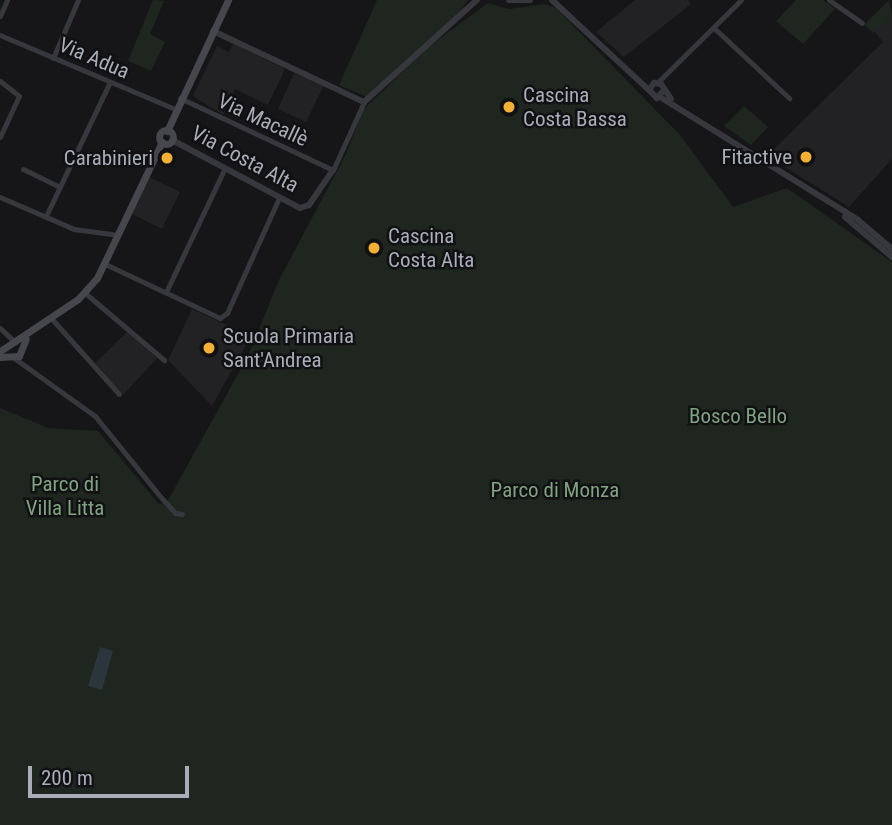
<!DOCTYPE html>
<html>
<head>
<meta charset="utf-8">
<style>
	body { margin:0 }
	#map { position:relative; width:892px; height:825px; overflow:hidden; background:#161618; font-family:"Roboto Condensed",sans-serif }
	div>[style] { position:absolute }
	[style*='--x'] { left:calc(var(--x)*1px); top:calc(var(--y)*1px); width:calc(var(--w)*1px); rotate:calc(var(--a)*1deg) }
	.built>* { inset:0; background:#222225 }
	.green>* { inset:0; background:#1e261f }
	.water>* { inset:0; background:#2c353c }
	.minor>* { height:5px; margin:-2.5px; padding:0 2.5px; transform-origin:2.5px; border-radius:2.5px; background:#37383d }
	.tertiary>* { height:6px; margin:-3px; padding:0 3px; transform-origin:3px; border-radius:3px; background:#37383d }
	.secondary>* { height:7px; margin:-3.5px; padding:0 3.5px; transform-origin:3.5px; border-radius:3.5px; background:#45474d }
	.secondary>.ring { margin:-3.5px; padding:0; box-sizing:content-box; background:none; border:7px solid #45474d; border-radius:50% }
	.dots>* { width:19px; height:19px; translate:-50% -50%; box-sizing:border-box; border:4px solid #111113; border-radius:50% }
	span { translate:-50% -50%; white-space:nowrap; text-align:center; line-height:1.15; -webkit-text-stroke:5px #111113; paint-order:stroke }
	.street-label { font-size:21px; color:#a8adb8 }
	.poi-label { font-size:21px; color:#a8adb8 }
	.left { translate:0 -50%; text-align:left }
	.right { translate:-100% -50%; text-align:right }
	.park-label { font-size:21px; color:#7fa381 }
	.scale { position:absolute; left:28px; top:766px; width:161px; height:32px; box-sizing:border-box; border:4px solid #a8adb8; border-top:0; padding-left:9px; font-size:21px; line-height:24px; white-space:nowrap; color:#a8adb8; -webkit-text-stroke:5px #111113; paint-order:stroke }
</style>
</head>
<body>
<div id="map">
	<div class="built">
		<div style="clip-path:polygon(635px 0,688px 0,691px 4px,624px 57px,596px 32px)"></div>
		<div style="clip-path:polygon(892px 15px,892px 159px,849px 207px,788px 169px,771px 152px,883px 42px,875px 32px)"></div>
		<div style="clip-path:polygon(233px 44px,285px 69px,268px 105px,235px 89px,223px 115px,193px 96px,217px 46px,229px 52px)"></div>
		<div style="clip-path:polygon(294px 73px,324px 85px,306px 122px,278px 109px)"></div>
		<div style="clip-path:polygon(149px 177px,180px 192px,162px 229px,132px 214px)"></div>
		<div style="clip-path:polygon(192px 309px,251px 336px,212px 406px,168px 360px)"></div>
		<div style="clip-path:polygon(127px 332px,157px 358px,123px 395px,95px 363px)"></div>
	</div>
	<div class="green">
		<div style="clip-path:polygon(153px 0,164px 1px,150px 34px,165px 42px,151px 71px,128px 61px)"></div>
		<div style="clip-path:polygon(377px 0,468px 0,455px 19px,367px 97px,339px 85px)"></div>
		<div style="clip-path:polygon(796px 0,823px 0,835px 9px,803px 44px,776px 21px)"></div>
		<div style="clip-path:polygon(889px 0,892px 15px,874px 33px,864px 25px)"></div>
		<div style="clip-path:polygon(488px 3px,509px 9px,544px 4px,556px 8px,680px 135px,733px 207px,787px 188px,892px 262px,892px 825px,0 825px,0 408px,48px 428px,98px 431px,159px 504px,167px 502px,248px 356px,279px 280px,346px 154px,363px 110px,427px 48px)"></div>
		<div style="clip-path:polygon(744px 106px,768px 127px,751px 145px,724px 126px)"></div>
	</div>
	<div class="water">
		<div style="clip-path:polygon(100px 647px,113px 651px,102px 690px,88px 686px)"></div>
	</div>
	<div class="minor">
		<div style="--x:829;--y:0;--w:40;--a:34.9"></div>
		<div style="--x:0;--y:16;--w:17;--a:-66"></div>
		<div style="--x:714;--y:28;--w:103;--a:43"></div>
		<div style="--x:0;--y:35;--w:190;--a:22.9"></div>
		<div style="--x:53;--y:58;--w:63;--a:-66.7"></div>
		<div style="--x:0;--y:81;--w:24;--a:38"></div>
		<div style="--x:19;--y:96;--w:45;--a:114.9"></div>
		<div style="--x:657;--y:83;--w:118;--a:-44.7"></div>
		<div style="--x:180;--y:98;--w:169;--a:25.2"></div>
		<div style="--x:333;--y:170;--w:75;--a:-65.5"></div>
		<div style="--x:23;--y:169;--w:41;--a:25.9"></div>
		<div style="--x:0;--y:197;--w:81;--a:23.4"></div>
		<div style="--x:74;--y:229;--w:45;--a:7.6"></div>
		<div style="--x:46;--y:216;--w:148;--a:-64.5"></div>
		<div style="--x:105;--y:264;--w:127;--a:25.2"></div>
		<div style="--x:220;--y:318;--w:9;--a:-36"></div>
		<div style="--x:227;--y:313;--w:126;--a:-65.7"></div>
		<div style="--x:166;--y:292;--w:137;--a:-64.6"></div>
		<div style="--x:85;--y:293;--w:104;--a:40.3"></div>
		<div style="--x:51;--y:318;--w:102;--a:48.2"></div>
		<div style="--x:0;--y:328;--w:21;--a:43"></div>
		<div style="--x:14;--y:358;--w:100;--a:35.6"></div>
		<div style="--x:95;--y:416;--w:102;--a:51"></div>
		<div style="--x:159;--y:495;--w:24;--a:48"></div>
		<div style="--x:175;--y:513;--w:7;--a:8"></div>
	</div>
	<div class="tertiary">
		<div style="--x:509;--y:0;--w:21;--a:0"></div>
		<div style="--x:552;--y:0;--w:132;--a:42.9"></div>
		<div style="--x:213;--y:31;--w:167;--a:25.2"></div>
		<div style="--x:364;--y:102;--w:152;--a:-42.1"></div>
		<div style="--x:664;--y:90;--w:11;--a:131"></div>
		<div style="--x:657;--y:98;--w:11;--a:-135"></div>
		<div style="--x:649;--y:90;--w:9;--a:-54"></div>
		<div style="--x:654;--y:83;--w:7;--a:8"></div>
		<div style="--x:661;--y:84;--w:18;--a:56"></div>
		<div style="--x:660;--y:97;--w:233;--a:31.8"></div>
		<div style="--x:858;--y:220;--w:45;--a:40.5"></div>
		<div style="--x:172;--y:140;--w:145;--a:28"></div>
		<div style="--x:300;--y:208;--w:9;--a:-18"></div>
		<div style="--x:309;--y:205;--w:42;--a:-55.6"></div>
		<div style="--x:845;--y:217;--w:62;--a:40.4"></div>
	</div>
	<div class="secondary">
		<div class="ring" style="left:159px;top:130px;width:7px;height:7px"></div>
		<div style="--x:167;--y:131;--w:145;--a:-65"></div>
		<div style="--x:0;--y:351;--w:94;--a:-33.7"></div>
		<div style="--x:78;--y:299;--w:28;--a:-48"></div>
		<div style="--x:97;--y:278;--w:151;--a:-64.5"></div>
		<div style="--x:0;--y:357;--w:19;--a:-3"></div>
		<div style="--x:19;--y:356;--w:18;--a:-68"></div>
	</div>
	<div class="dots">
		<div style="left:509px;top:107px;background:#f2b134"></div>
		<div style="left:806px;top:157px;background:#f2b134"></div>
		<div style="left:167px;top:158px;background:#f2b134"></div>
		<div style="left:374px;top:248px;background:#f2b134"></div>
		<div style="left:209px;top:348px;background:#f2b134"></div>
	</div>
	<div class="street-label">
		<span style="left:94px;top:58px;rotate:23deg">Via Adua</span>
		<span style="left:263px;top:120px;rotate:25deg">Via Macallè</span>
		<span style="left:245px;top:159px;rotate:28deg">Via Costa Alta</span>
	</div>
	<div class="poi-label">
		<span class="left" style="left:523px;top:107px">Cascina<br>Costa Bassa</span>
		<span class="right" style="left:792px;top:157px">Fitactive</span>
		<span class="right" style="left:153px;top:158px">Carabinieri</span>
		<span class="left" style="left:388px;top:248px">Cascina<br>Costa Alta</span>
		<span class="left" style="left:223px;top:348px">Scuola Primaria<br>Sant'Andrea</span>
	</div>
	<div class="park-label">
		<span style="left:738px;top:416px">Bosco Bello</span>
		<span style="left:65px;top:496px">Parco di<br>Villa Litta</span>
		<span style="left:555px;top:490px">Parco di Monza</span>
	</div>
	<div class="scale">200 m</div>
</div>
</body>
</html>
